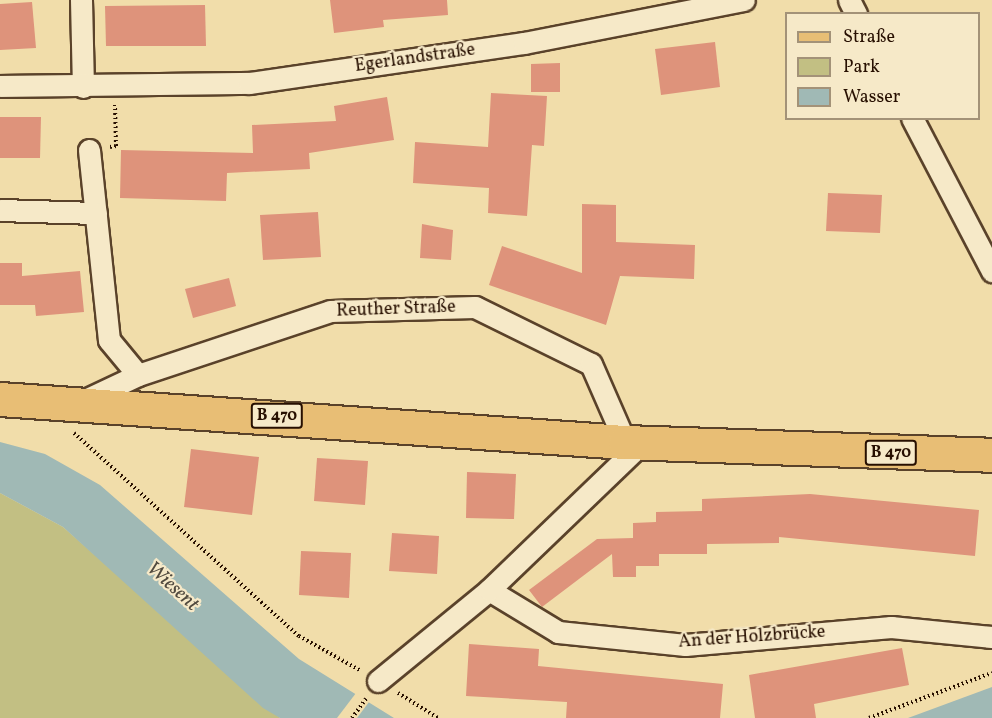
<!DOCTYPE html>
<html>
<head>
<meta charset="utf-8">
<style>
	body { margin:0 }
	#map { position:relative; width:992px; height:718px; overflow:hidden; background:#f1ddaa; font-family:Vollkorn,serif }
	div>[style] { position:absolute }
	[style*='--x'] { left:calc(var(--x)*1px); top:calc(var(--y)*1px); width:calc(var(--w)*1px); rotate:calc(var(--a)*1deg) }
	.green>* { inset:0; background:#c2bf83 }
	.water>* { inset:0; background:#a0b9b5 }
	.pier>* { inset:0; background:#f1ddaa }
	.building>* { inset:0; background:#de937b }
	.path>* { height:4px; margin-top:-2px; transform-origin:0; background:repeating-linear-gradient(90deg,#270f00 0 1.5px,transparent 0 4.5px) }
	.roads { filter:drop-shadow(2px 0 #5a422a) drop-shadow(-2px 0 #5a422a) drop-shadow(0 2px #5a422a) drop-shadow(0 -2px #5a422a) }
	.minor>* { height:21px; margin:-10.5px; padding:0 10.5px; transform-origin:10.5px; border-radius:10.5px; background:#f6e9c8 }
	.primary>* { height:33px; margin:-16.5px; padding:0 16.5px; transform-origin:16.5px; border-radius:16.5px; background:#e8be75 }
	span { translate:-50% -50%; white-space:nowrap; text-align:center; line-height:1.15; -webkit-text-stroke:4.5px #f6e9c8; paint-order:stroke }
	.shield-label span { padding:2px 4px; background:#f6e9c8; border:2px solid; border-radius:4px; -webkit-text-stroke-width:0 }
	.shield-label { font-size:16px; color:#270f00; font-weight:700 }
	.street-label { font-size:18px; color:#270f00 }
	.water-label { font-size:20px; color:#514a3f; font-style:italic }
	.legend { position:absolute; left:785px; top:12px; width:195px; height:108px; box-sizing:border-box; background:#f6e9c8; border:2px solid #a39278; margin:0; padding:8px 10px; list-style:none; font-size:18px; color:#270f00 }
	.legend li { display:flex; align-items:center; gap:12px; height:30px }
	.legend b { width:30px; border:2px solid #a39278 }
</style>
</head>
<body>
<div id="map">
	<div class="green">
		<div style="clip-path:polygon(0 493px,63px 527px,280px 718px,0 718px)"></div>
	</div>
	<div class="water">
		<div style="clip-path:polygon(0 442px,45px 454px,100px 485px,299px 659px,394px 718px,280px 718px,263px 708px,63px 527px,0 493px)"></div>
		<div style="clip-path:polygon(992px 687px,992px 718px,908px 718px)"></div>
	</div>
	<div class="pier">
		<div style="clip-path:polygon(356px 693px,369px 702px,357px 718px,337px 718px)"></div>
	</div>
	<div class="building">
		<div style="clip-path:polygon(330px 0,447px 0,448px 15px,383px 20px,384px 27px,334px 33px)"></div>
		<div style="clip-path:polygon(32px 2px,36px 48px,0 50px,0 4px)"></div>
		<div style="clip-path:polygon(205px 5px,206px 46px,106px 46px,105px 6px)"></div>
		<div style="clip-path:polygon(715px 42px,720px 87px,661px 95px,655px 49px)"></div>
		<div style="clip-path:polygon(560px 63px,560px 92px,531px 92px,531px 64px)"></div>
		<div style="clip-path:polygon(491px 93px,547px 96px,544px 146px,532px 145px,527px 216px,488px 213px,489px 188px,413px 183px,415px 142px,488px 147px)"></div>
		<div style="clip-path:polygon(387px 97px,394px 140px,309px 153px,310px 169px,227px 173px,226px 201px,120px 198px,121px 150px,253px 153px,252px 125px,336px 121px,334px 106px)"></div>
		<div style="clip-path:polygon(0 117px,41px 117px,40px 158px,0 158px)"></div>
		<div style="clip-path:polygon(828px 193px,882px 195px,880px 233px,826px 231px)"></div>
		<div style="clip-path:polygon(582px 204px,616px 205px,616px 242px,695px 245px,694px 279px,620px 276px,606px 325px,489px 285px,502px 246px,582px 273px)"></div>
		<div style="clip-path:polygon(318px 212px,321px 257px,263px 260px,260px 215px)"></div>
		<div style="clip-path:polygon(422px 224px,453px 230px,451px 260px,420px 258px)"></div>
		<div style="clip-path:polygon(0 263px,22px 263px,22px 276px,80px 271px,84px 312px,36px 316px,35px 305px,0 305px)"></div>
		<div style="clip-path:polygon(229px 278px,236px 306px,193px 318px,185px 289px)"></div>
		<div style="clip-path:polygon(191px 449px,259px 457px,252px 515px,184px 507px)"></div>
		<div style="clip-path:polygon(317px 458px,368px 461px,365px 505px,314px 501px)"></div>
		<div style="clip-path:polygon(467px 472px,516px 474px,514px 519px,466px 518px)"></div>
		<div style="clip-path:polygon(810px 494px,979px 510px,975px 556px,779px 537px,779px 543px,707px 544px,707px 554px,659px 554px,659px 566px,636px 566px,636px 577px,613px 577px,612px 554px,542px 607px,529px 590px,597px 539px,633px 538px,633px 523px,656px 522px,656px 512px,702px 511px,702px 499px)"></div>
		<div style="clip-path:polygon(392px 533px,439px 536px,437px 574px,389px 571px)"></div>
		<div style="clip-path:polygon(301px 551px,351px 553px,349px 598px,299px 595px)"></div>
		<div style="clip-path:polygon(469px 644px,539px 649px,538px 666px,723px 684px,720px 718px,566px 718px,567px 702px,466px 696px)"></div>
		<div style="clip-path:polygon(902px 648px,909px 685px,814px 704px,816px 718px,755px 718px,749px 675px)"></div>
	</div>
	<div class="path">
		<div style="--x:110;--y:147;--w:6;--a:-9"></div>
		<div style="--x:116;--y:146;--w:41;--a:-91.4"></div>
		<div style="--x:74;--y:433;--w:303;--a:42.1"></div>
		<div style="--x:299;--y:636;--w:71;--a:29.4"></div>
		<div style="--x:398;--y:693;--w:47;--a:32"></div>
		<div style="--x:352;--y:718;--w:24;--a:-54"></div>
		<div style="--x:869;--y:718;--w:131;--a:-20.1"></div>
	</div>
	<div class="roads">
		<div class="minor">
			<div style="--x:81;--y:0;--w:87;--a:88.7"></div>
			<div style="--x:849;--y:0;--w:16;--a:63"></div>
			<div style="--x:0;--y:86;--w:249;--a:-0.7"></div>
			<div style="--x:249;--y:83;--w:278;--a:-8.3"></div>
			<div style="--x:524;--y:43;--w:224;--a:-11.1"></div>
			<div style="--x:912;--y:118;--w:173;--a:62.4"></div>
			<div style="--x:89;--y:150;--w:191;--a:84"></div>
			<div style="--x:109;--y:340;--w:45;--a:50.4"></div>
			<div style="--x:0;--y:210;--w:96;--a:1.8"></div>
			<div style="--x:83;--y:401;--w:61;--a:-25.3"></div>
			<div style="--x:138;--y:375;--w:202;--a:-18.4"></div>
			<div style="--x:330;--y:311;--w:145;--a:-1.6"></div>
			<div style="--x:475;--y:307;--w:129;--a:26.2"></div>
			<div style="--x:591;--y:364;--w:85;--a:66.4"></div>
			<div style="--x:489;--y:590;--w:81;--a:31.3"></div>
			<div style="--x:558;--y:632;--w:128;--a:5.8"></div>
			<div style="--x:685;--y:645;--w:207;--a:-5"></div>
			<div style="--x:891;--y:627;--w:101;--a:5.7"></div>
			<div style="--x:378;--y:681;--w:144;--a:-39.3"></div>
			<div style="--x:489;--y:590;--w:214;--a:-43.9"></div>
		</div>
		<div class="primary">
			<div style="--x:0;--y:399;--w:626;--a:3.94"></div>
			<div style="--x:625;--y:442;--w:367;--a:2"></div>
		</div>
	</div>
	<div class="shield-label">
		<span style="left:277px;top:416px">B 470</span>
		<span style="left:891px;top:453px">B 470</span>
	</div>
	<div class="street-label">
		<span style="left:415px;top:59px;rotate:-8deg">Egerlandstraße</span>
		<span style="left:396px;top:310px;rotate:-2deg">Reuther Straße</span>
		<span style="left:752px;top:638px;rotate:-4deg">An der Holzbrücke</span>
	</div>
	<div class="water-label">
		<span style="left:172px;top:587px;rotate:42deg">Wiesent</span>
	</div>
	<ul class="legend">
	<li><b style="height:8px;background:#e8be75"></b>Straße</li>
	<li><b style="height:16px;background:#c2bf83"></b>Park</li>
	<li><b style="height:16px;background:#a0b9b5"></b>Wasser</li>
	</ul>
</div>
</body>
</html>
